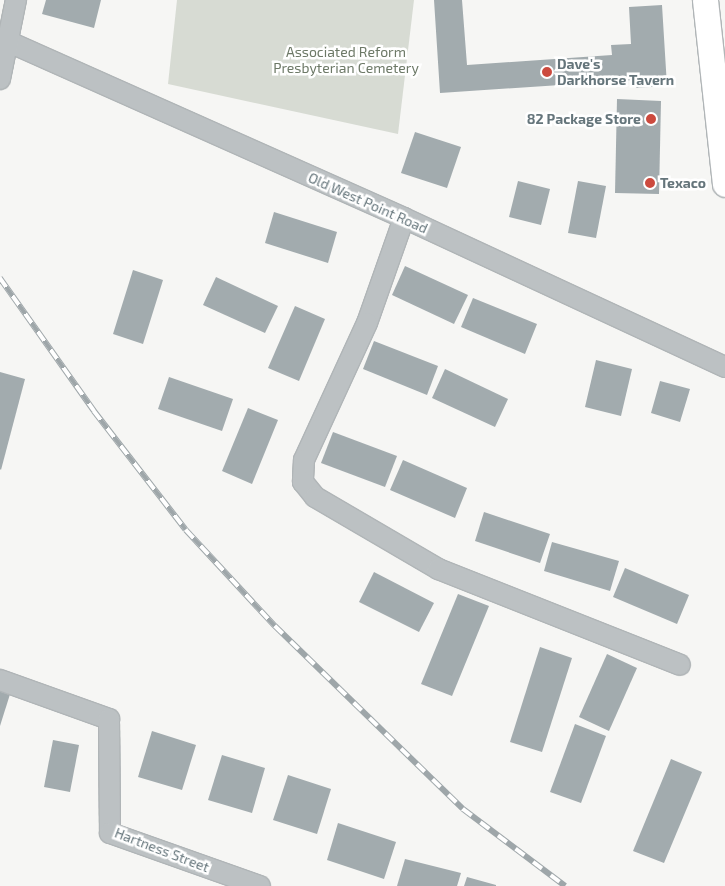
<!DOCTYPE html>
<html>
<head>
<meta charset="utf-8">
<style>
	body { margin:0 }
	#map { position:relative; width:725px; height:886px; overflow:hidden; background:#f6f6f4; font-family:"Exo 2",sans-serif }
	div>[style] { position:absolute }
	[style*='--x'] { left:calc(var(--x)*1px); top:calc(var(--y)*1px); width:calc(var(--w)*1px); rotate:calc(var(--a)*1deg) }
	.green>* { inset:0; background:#d7dbd3 }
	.building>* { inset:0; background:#a2abae }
	.roads { filter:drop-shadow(1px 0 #b0b5b7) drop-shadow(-1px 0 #b0b5b7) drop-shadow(0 1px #b0b5b7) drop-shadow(0 -1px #b0b5b7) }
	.minor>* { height:20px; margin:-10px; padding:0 10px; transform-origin:10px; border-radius:10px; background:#bcc1c3 }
	.major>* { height:25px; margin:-12.5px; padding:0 12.5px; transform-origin:12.5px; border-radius:12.5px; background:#fff }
	.rail>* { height:5.5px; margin-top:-2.75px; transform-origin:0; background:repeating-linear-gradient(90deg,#fff 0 11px,#9ea6a9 0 22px); box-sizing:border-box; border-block:1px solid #9ea6a9 }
	.dots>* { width:14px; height:14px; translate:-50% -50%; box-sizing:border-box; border:2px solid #fff; border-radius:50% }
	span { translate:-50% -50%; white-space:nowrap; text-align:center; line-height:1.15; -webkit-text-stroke:5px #fff; paint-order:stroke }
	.park-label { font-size:14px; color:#6d7967 }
	.poi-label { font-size:14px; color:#65757b; font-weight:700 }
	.left { translate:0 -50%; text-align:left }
	.right { translate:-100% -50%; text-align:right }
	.street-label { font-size:14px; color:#65757b }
</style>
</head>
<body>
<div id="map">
	<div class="green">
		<div style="clip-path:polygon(177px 0,414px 0,398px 134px,168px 84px)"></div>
	</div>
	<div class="building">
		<div style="clip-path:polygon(46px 0,101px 0,94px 28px,42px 14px)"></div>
		<div style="clip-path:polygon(434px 0,462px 0,467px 65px,612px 55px,611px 45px,631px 44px,629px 7px,662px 5px,667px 86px,636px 88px,635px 80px,440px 93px)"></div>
		<div style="clip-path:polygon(617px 99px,661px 101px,659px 194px,615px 193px)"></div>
		<div style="clip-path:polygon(415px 132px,461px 147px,447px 188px,401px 173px)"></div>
		<div style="clip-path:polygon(518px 181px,550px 189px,541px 225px,509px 217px)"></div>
		<div style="clip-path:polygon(578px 181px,606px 186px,596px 238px,568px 233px)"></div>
		<div style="clip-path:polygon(274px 212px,337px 232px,328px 263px,265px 243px)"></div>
		<div style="clip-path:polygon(405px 266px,468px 295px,454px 324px,392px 295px)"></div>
		<div style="clip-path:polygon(133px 270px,163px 280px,143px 344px,113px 334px)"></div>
		<div style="clip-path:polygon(216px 277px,278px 306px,265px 333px,203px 305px)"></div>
		<div style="clip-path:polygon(473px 298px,537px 324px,525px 354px,461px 327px)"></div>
		<div style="clip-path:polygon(295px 306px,325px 319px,299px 381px,268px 368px)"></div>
		<div style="clip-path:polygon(374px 341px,438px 366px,427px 395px,363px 369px)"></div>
		<div style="clip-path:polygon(596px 360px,632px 369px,621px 416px,585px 407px)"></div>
		<div style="clip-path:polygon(445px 369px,508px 399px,495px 427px,432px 398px)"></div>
		<div style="clip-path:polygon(0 372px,25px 379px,1px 470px,0 469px)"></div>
		<div style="clip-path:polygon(169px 377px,233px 399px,222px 431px,158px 409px)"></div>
		<div style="clip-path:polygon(660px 381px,690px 389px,680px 422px,651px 413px)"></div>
		<div style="clip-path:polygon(248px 408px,278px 420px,252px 484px,222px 471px)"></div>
		<div style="clip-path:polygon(333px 432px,397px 456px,385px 487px,321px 463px)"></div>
		<div style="clip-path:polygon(403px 460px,467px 488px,455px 518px,390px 490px)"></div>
		<div style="clip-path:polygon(484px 512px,550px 534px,540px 563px,475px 541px)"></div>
		<div style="clip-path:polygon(552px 542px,619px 561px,610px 591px,544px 571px)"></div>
		<div style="clip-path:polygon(625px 568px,689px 595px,677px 624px,613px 597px)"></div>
		<div style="clip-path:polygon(374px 572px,434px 603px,419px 632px,359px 602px)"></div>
		<div style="clip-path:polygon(458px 594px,489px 606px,452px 696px,421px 684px)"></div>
		<div style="clip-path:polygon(540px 647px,572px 658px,542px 752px,510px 742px)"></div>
		<div style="clip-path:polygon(607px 654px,637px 668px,609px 731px,579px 717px)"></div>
		<div style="clip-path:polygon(0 688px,11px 691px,0 726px)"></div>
		<div style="clip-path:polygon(575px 724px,606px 736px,581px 803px,550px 792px)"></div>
		<div style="clip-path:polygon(152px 731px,196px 745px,182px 790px,138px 777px)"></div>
		<div style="clip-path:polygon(53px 740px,79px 745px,70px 792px,44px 787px)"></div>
		<div style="clip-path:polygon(222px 755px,265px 768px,252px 813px,208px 800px)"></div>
		<div style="clip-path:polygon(671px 759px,702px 772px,664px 863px,633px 851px)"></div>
		<div style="clip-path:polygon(288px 775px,331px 789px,317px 834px,273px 820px)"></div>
		<div style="clip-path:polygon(338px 823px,396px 842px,384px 879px,327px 860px)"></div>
		<div style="clip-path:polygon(405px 859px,461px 873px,457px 886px,397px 886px)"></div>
		<div style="clip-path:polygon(467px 877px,496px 885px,496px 886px,464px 886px)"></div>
	</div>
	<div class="roads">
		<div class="minor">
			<div style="--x:9;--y:42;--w:432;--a:24"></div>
			<div style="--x:404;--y:218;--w:354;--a:24.9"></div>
			<div style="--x:0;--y:79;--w:81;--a:-78.6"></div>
			<div style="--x:404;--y:218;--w:111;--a:109.4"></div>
			<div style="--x:367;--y:323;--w:151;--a:114.7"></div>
			<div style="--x:304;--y:460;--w:22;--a:93"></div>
			<div style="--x:303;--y:482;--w:19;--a:51"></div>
			<div style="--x:315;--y:497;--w:143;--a:30.3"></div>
			<div style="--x:438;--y:569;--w:260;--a:21.6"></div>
			<div style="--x:0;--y:680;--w:116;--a:19.7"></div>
			<div style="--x:109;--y:719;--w:114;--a:89.5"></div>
			<div style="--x:110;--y:833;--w:159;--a:19.5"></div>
		</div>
		<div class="major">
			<div style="--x:705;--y:0;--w:185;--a:83.8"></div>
		</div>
	</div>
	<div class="rail">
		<div style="--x:0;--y:278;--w:163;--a:54.7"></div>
		<div style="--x:94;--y:411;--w:150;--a:52.3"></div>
		<div style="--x:186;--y:530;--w:131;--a:47.2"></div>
		<div style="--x:275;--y:626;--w:262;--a:44.2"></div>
		<div style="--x:463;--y:809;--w:128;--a:37"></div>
	</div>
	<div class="dots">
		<div style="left:547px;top:72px;background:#cc4a3e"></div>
		<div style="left:651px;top:119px;background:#cc4a3e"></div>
		<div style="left:650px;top:183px;background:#cc4a3e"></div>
	</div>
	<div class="park-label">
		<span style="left:346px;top:60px">Associated Reform<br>Presbyterian Cemetery</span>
	</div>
	<div class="poi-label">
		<span class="left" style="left:557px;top:72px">Dave's<br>Darkhorse Tavern</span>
		<span class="right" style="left:641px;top:119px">82 Package Store</span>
		<span class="left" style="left:660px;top:183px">Texaco</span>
	</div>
	<div class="street-label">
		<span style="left:368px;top:203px;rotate:24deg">Old West Point Road</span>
		<span style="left:162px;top:850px;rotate:21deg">Hartness Street</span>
	</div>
</div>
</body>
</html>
